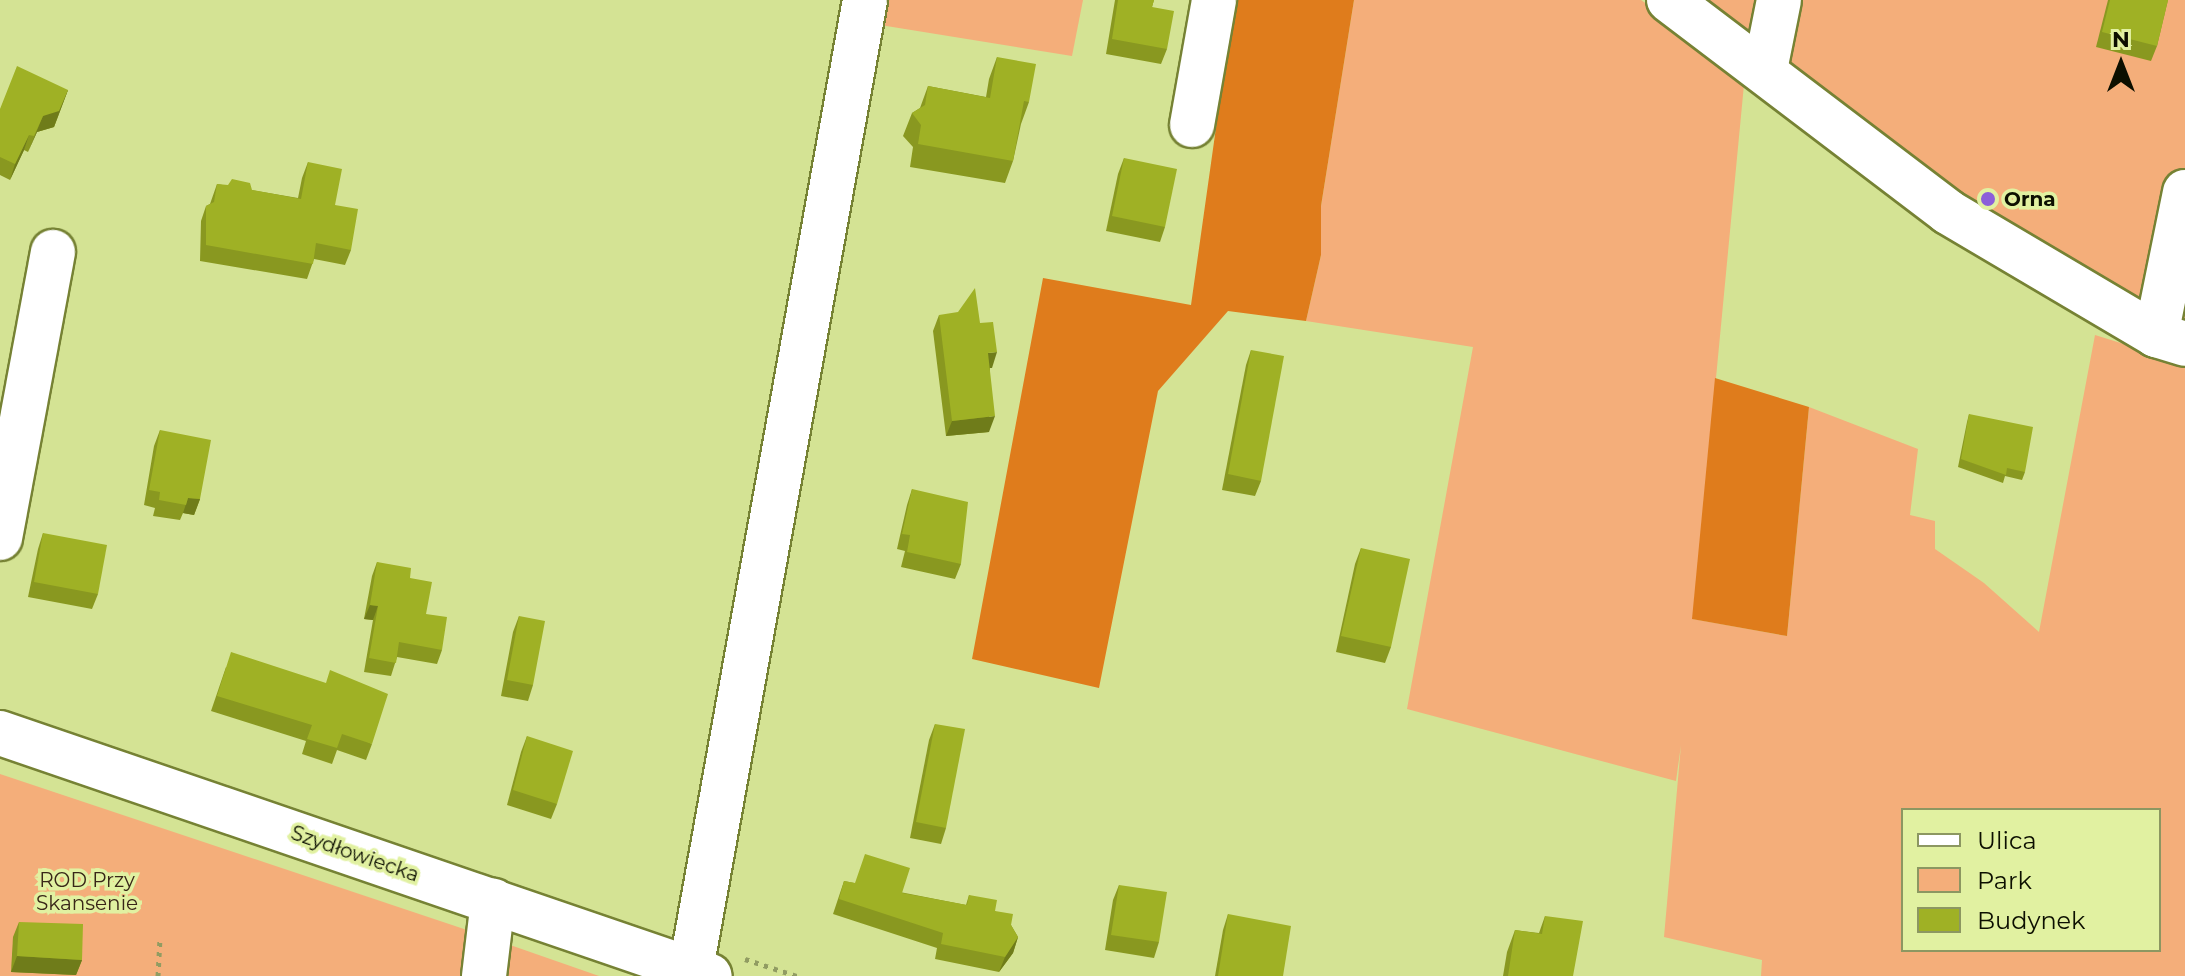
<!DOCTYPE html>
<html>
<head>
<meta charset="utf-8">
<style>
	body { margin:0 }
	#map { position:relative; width:2185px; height:976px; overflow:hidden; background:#d4e394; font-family:Montserrat,sans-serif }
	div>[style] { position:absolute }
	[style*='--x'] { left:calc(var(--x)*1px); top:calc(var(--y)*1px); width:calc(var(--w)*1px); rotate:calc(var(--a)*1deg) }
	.green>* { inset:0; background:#f4ae7a }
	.forest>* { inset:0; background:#df7c1c }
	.path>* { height:5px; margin-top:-2.5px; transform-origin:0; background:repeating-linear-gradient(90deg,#919c62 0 4px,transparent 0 10px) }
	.roads { filter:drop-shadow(2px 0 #768234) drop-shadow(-2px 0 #768234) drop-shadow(0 2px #768234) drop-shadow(0 -2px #768234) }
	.minor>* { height:44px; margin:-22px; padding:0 22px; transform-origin:22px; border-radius:22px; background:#fff }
	.wall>* { inset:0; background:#899820 }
	.shaded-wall>* { inset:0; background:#6f7c1a }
	.building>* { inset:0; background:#9fb125 }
	.dots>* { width:22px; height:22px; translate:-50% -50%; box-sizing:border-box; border:4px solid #e1f1a1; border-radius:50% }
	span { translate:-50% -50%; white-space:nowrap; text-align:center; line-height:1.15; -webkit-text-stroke:7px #e1f1a1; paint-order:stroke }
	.poi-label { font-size:20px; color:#0c0f00; font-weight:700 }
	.left { translate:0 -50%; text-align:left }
	.street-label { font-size:20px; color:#0c0f00 }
	.park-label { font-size:20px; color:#392618 }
	.legend { position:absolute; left:1901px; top:808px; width:260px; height:144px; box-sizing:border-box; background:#e1f1a1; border:2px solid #8c9761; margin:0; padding:10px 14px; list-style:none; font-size:24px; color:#0c0f00 }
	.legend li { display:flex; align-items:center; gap:16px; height:40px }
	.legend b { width:40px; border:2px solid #8c9761 }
	.north { position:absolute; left:2081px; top:24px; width:80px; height:80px; -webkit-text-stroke:6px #e1f1a1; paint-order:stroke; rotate:0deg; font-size:22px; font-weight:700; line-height:32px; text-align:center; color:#0c0f00 }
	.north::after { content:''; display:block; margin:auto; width:28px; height:36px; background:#0c0f00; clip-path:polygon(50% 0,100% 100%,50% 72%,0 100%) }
</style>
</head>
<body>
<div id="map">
	<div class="green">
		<div style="clip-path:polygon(879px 0,1083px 0,1072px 56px,874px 24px)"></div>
		<div style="clip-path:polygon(evenodd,1354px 0,1641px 0,1745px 74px,1693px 619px,1787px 636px,1809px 407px,1918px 449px,1910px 515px,1935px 521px,1935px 549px,1984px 583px,2039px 632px,2095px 335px,2185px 363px,2185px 976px,1761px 976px,1762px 960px,1664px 937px,1681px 745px,1676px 781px,1407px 709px,1473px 347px,1306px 321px,1321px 255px,1321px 206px,1354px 0,1903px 810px,2159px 810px,2159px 950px,1903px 950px,1903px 810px)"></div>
		<div style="clip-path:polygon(1687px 0,2185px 0,2185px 325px,1964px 206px)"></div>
		<div style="clip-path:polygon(0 774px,461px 928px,599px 976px,0 976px)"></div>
	</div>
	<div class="forest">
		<div style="clip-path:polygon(1234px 0,1354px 0,1321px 206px,1321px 255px,1306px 321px,1228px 311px,1158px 391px,1099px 688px,972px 659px,1043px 278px,1191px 305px)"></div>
		<div style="clip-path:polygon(1715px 378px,1809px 407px,1787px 636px,1692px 619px)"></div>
	</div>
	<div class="path">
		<div style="--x:745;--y:959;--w:55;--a:18.1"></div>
		<div style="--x:158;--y:976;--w:35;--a:-87"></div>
	</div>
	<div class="roads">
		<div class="minor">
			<div style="--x:1669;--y:0;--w:350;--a:37.2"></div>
			<div style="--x:1948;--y:212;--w:242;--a:30.6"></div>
			<div style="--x:2156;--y:335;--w:30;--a:17"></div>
			<div style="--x:1765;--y:70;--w:71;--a:-78.7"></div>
			<div style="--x:1192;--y:125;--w:127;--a:-80"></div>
			<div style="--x:2156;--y:335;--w:146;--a:-78.5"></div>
			<div style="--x:0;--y:538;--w:291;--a:-79.5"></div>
			<div style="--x:0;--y:733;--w:750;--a:18.89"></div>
			<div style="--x:691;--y:969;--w:984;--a:-79.82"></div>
			<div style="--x:484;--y:976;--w:76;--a:-83.2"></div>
		</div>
	</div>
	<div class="wall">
		<div style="clip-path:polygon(1115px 0,1154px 0,1152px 7px,1167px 49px,1161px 64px,1106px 54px)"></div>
		<div style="clip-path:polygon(2108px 0,2168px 0,2157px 46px,2151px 61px,2096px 47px)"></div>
		<div style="clip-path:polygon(997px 57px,1029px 102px,1021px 124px,1013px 161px,1005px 183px,910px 167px,913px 147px,903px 136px,912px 113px,920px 108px,928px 86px,986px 97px,989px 79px)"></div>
		<div style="clip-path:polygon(68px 90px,54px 127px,37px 132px,28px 152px,24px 150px,10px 180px,0 175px,0 109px)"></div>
		<div style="clip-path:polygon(1124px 158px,1165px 227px,1160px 242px,1106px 231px,1118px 174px)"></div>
		<div style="clip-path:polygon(308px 162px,335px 205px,351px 250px,345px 265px,314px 259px,307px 279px,200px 261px,201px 221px,206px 206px,210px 204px,217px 184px,298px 198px,302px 178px)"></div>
		<div style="clip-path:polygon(939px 315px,980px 323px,992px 368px,990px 368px,989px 432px,946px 436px,933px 331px)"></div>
		<div style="clip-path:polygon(1251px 350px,1261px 481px,1255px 496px,1222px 490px,1246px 365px)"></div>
		<div style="clip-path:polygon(1969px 414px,2025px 472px,2022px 480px,2005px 476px,2003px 483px,1958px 467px,1967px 422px)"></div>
		<div style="clip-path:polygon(160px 430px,200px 499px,194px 515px,183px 513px,180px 520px,153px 516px,155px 508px,144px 505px,154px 446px)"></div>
		<div style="clip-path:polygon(912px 489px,961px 564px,955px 579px,901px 567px,905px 551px,897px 549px,907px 505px)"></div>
		<div style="clip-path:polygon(43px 533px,98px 594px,92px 609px,28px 597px,38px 549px)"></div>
		<div style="clip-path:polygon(1361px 548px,1391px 647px,1385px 663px,1336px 652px,1355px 564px)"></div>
		<div style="clip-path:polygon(377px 562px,410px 578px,442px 650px,437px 664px,397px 657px,391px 676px,364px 672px,373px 620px,364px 619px,372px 576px)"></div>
		<div style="clip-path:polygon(519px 616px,533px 685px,528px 701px,501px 696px,513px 632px)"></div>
		<div style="clip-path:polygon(226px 667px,372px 744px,366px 760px,337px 750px,332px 764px,302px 754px,306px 741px,211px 711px)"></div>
		<div style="clip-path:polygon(935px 724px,946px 828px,941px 844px,910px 838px,929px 740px)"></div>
		<div style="clip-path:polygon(527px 736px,557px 804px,551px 819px,507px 805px,521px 752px)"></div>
		<div style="clip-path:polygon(844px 881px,966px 905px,969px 895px,995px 911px,1011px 925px,1018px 937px,1013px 953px,999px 972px,935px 959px,937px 948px,833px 914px)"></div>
		<div style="clip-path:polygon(1119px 885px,1159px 942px,1154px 958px,1105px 950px,1113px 900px)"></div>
		<div style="clip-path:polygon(1228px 914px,1283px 976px,1215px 976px,1223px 930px)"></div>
		<div style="clip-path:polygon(1545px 916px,1573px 976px,1503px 976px,1507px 952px,1515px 930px,1539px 933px)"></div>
		<div style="clip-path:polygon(19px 922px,82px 960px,76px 975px,11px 972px,13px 937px)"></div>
	</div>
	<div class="shaded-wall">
		<div style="clip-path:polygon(68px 90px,54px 127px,37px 132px,28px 152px,43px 116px)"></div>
		<div style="clip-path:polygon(29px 135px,24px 150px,10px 180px,15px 164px)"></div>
		<div style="clip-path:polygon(997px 352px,992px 368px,982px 368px,988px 353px)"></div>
		<div style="clip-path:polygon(995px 416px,989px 432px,946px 436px,952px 421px)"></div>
		<div style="clip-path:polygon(188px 498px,200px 499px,194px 515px,183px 513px)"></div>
		<div style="clip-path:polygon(370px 605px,378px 606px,373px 620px,364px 619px)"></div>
		<div style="clip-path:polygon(1018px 937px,1013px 953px,999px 972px,1005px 957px)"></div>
		<div style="clip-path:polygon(17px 956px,82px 960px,76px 975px,11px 972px)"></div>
	</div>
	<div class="building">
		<div style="clip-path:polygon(1118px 0,1154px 0,1152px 7px,1174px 11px,1167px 49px,1112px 39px)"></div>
		<div style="clip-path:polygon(2110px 0,2168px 0,2157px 46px,2102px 32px)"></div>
		<div style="clip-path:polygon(997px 57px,1036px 64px,1029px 102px,1024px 101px,1013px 161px,918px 144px,921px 125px,912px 113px,925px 105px,928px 86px,990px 98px)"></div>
		<div style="clip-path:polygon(17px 66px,68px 90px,59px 111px,43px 116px,34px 136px,29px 135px,15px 164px,0 157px,0 109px)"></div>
		<div style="clip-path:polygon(1124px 158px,1177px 169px,1165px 227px,1112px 216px)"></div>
		<div style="clip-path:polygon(308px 162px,342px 169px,335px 205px,358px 209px,351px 250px,316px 243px,313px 264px,206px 245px,206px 206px,214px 202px,217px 184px,228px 185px,232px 179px,250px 183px,252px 190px,301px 199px)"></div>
		<div style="clip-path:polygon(975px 288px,980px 323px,993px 322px,997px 352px,988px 353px,995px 416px,952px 421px,939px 315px,958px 312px)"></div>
		<div style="clip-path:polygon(1251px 350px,1284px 356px,1261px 481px,1228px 474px)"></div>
		<div style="clip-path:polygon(1969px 414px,2033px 427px,2025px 472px,2007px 468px,2006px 475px,1961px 459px)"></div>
		<div style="clip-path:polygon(160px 430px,211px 440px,200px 499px,188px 498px,186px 505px,159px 500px,160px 492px,149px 490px)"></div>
		<div style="clip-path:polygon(912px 489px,968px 502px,961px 564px,907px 552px,910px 535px,902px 534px)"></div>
		<div style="clip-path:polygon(43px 533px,107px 545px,98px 594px,34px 582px)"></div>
		<div style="clip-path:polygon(1361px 548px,1410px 559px,1391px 647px,1341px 636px)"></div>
		<div style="clip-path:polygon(377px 562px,411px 568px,410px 578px,432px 582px,426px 614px,447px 617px,442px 650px,399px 642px,396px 663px,369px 658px,378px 606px,370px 605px)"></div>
		<div style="clip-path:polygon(519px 616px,545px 621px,533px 685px,507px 680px)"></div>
		<div style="clip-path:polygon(231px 652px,326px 683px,330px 670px,388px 694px,372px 744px,342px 734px,337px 748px,307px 739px,312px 725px,217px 696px)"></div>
		<div style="clip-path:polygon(935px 724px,965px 729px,946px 828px,916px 822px)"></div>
		<div style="clip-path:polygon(527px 736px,573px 751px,557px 804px,513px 790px)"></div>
		<div style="clip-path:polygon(865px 854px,910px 868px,902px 893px,967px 905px,969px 895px,997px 900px,995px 911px,1013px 914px,1011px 925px,1018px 937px,1005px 957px,941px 944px,943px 933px,839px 899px,844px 881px,855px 883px)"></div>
		<div style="clip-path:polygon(1119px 885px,1167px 892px,1159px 942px,1111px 935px)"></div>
		<div style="clip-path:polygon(1228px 914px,1291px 926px,1283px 976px,1218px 976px)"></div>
		<div style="clip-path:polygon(1545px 916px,1583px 921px,1573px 976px,1508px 976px,1515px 930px,1542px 934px)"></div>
		<div style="clip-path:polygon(19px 922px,83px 924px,82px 960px,17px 956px)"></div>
	</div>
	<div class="dots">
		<div style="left:1988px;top:199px;background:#8b5fd9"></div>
	</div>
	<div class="poi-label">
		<span class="left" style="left:2004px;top:199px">Orna</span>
	</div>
	<div class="street-label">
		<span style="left:355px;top:854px;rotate:19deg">Szydłowiecka</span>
	</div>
	<div class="park-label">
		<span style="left:87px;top:892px">ROD Przy<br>Skansenie</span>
	</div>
	<ul class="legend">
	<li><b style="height:10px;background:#fff"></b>Ulica</li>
	<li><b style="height:22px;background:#f4ae7a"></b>Park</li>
	<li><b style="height:22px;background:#9fb125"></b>Budynek</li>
	</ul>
	<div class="north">N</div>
</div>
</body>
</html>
